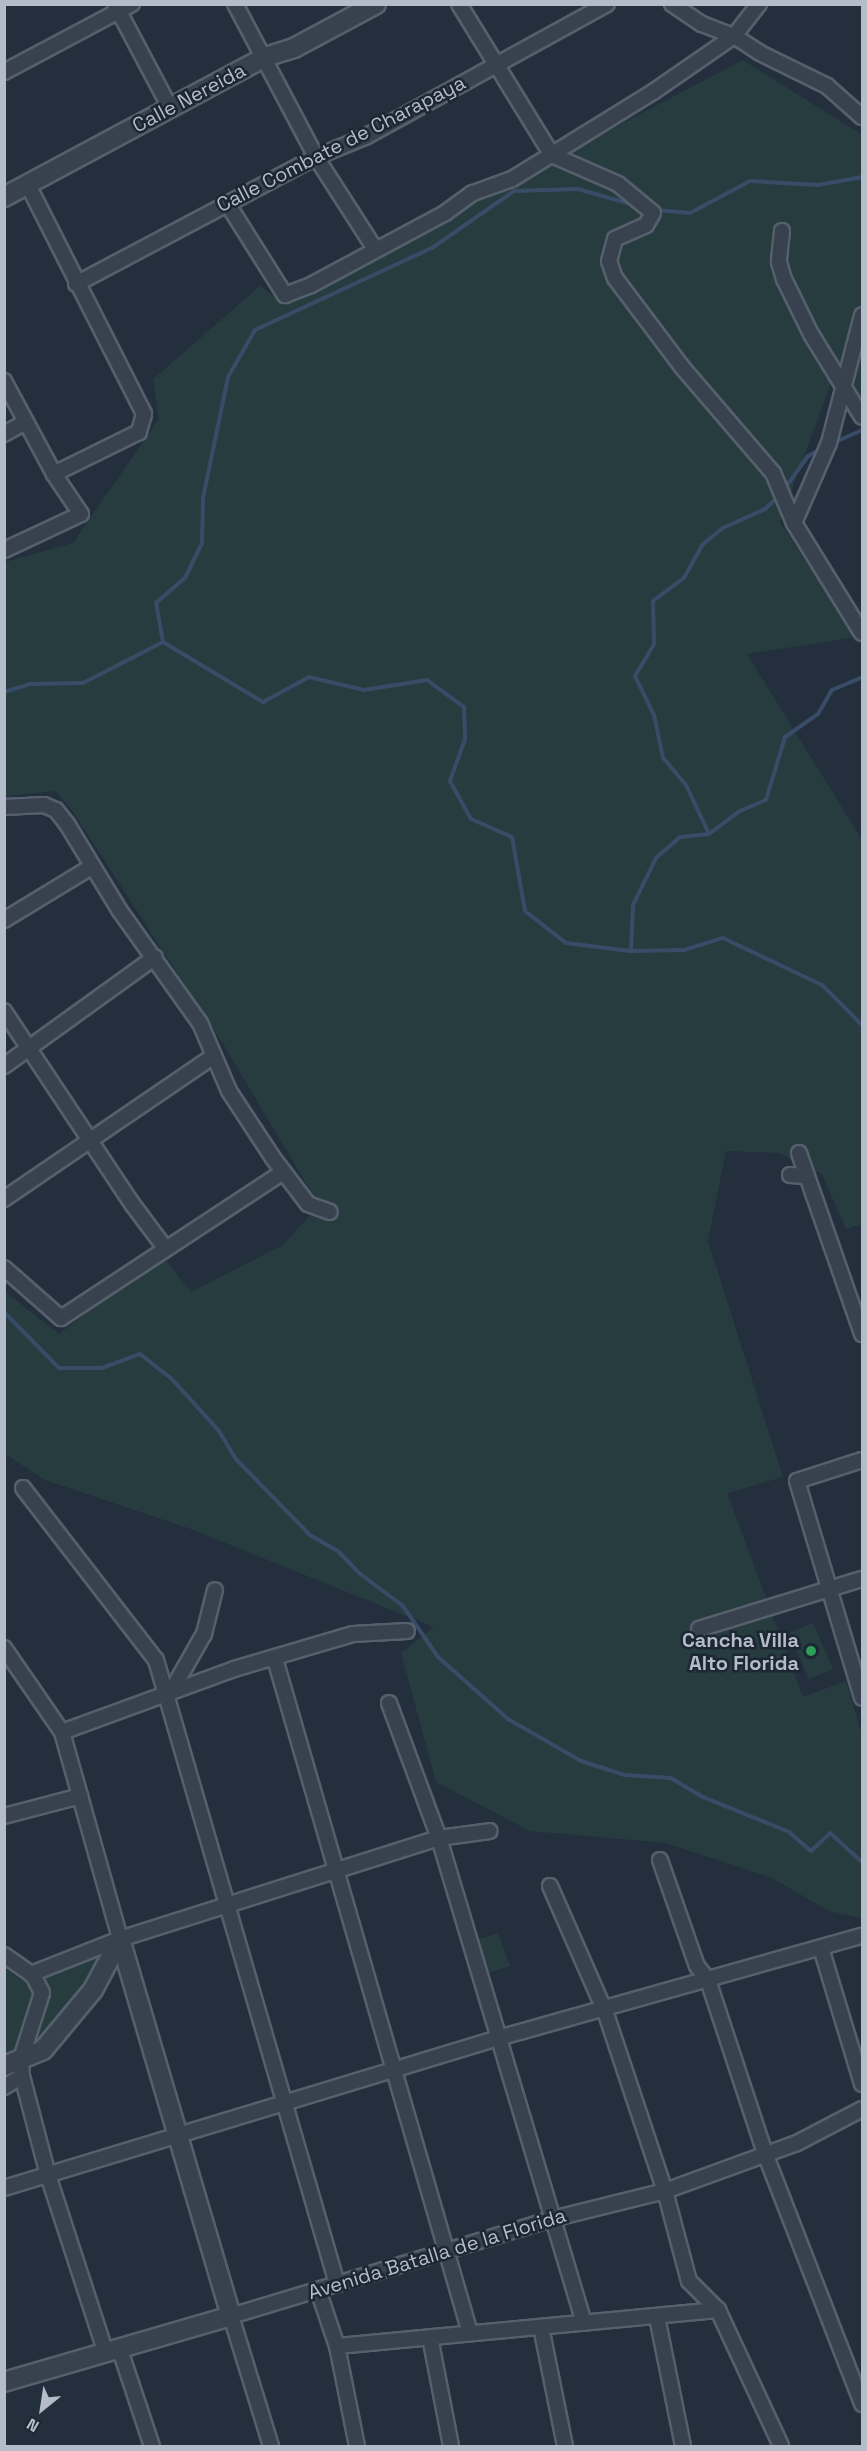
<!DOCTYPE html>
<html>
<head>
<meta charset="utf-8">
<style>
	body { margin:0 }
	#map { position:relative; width:867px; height:2451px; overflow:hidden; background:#242f3e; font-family:"Space Grotesk",sans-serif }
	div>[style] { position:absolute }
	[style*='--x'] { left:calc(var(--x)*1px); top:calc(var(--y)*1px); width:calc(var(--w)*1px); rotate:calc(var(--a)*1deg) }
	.green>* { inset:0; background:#263c3f }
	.stream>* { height:4px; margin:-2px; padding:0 2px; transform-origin:2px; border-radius:2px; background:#394c67 }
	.roads { filter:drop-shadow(2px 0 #565f6c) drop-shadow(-2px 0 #565f6c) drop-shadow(0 2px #565f6c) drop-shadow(0 -2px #565f6c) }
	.minor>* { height:14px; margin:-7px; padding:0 7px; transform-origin:7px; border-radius:7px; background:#38414e }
	.tertiary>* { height:18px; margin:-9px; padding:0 9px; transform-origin:9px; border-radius:9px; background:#38414e }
	.dots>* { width:16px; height:16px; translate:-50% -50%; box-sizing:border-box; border:3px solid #1d2633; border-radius:50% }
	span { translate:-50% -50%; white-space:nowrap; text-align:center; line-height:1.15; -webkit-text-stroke:5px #1d2633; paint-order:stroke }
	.street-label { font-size:20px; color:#b4bcc9 }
	.poi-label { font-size:20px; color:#b4bcc9; font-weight:700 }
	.right { translate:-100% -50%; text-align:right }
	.frame { position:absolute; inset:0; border:6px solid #b4bcc9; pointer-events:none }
	.north { position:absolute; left:12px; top:2379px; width:60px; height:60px; -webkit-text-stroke:4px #1d2633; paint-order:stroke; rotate:210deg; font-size:16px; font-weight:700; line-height:24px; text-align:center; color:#b4bcc9 }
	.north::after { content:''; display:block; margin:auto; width:21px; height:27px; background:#b4bcc9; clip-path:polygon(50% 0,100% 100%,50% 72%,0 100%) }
</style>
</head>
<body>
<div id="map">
	<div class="green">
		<div style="clip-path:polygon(743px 60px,862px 135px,862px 400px,838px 364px,780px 522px,856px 637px,747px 654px,862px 840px,862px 1224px,846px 1229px,822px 1174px,779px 1153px,726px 1151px,708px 1241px,783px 1477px,727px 1493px,803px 1697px,846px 1681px,862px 1735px,862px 1918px,829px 1911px,772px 1878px,666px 1843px,530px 1831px,436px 1782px,401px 1653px,434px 1627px,188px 1528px,45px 1480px,5px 1454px,4px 1291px,59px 1334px,161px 1254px,191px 1292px,283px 1245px,319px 1205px,225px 1047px,73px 812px,56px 791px,5px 796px,5px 562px,73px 543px,159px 419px,153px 379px,260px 286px,282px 302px)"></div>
		<div style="clip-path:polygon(813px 1623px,833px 1669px,809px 1679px,789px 1633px)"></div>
		<div style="clip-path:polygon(498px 1933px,510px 1966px,488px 1973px,477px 1940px)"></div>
		<div style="clip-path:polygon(106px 1954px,50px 2029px,5px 2056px,4px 1967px,19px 1979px,50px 1975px)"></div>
	</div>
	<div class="stream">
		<div style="--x:656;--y:210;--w:34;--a:5"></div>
		<div style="--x:690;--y:213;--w:68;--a:-28.1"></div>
		<div style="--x:750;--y:181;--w:68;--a:3.4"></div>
		<div style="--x:818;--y:185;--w:45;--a:-10.3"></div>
		<div style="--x:833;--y:443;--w:32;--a:-24"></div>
		<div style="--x:783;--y:491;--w:43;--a:-54.5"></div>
		<div style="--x:808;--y:456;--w:15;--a:-28"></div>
		<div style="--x:163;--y:642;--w:40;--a:-100"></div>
		<div style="--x:156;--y:603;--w:38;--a:-41"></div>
		<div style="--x:185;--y:578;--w:39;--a:-64"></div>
		<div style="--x:202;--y:543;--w:45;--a:-88.7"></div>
		<div style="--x:203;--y:498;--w:124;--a:-78.3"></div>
		<div style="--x:228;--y:377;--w:54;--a:-60.1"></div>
		<div style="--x:255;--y:330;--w:195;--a:-24.9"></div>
		<div style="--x:432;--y:248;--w:100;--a:-34.8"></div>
		<div style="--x:514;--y:191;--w:64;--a:-1.8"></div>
		<div style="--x:578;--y:189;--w:61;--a:16.1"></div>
		<div style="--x:4;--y:692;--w:27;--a:-17"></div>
		<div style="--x:30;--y:684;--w:53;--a:-1.1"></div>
		<div style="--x:83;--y:683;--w:90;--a:-27.1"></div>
		<div style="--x:163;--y:642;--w:117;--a:31"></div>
		<div style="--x:263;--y:702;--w:52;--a:-28.5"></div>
		<div style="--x:309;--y:677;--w:57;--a:13.3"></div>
		<div style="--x:364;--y:690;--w:64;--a:-9"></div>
		<div style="--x:427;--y:680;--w:46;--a:36.1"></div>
		<div style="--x:464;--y:707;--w:32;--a:88"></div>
		<div style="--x:465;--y:739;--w:45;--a:109.7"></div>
		<div style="--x:450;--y:781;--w:43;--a:61.1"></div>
		<div style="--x:471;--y:819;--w:45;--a:23.7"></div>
		<div style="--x:512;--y:837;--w:75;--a:80"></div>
		<div style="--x:525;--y:911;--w:52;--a:38"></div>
		<div style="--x:566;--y:943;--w:65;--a:7"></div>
		<div style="--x:631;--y:951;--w:53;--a:-1.1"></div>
		<div style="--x:684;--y:950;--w:41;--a:-17.1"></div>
		<div style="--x:723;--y:938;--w:110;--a:25.4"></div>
		<div style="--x:822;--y:985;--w:57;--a:45"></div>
		<div style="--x:709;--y:834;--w:54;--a:-115.1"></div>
		<div style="--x:686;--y:785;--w:35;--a:-130"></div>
		<div style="--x:663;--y:758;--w:44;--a:-101.8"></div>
		<div style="--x:654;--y:715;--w:43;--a:-116"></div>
		<div style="--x:635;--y:676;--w:37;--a:-59"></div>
		<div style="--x:654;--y:644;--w:43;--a:-91.3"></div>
		<div style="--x:653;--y:601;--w:39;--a:-37"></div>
		<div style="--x:684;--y:578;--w:38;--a:-61"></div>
		<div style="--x:702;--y:545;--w:27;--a:-39"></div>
		<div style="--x:723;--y:528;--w:46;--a:-24.3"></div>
		<div style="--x:765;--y:509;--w:18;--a:-43"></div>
		<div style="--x:631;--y:951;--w:46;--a:-87.5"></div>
		<div style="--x:633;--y:905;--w:52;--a:-63.9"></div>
		<div style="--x:656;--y:858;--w:32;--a:-41"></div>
		<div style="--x:680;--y:837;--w:29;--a:-6"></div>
		<div style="--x:709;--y:834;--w:39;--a:-37"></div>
		<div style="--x:740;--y:811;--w:28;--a:-23"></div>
		<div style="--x:766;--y:800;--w:66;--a:-73.2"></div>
		<div style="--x:785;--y:737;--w:40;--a:-34.9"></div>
		<div style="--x:818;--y:714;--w:28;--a:-60"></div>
		<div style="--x:832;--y:690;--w:33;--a:-23"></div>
		<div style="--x:4;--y:1312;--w:78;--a:45.5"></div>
		<div style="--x:59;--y:1368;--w:43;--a:0"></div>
		<div style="--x:102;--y:1368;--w:40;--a:-20.2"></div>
		<div style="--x:140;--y:1354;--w:39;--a:38"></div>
		<div style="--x:171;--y:1378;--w:72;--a:47.8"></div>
		<div style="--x:219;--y:1431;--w:33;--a:59"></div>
		<div style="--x:236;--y:1459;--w:106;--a:45.8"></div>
		<div style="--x:310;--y:1535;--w:32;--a:30"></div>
		<div style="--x:338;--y:1551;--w:30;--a:46"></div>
		<div style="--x:359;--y:1573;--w:55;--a:36.9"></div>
		<div style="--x:403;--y:1606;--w:62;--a:55.5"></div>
		<div style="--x:438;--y:1657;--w:94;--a:41.5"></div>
		<div style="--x:508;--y:1719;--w:84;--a:29.9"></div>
		<div style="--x:581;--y:1761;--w:46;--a:17.7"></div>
		<div style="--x:625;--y:1775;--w:46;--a:3.7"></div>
		<div style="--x:671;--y:1778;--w:37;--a:31"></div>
		<div style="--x:703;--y:1797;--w:93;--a:22.1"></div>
		<div style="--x:789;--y:1832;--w:29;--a:41"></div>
		<div style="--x:811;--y:1851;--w:26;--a:-43"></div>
		<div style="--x:830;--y:1833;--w:43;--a:42.2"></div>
	</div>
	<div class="roads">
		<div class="minor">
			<div style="--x:115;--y:4;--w:118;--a:62.1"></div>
			<div style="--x:235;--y:4;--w:173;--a:62.1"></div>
			<div style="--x:316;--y:157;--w:109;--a:57.3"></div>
			<div style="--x:459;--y:4;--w:177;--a:58.4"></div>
			<div style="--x:552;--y:155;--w:72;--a:23.7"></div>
			<div style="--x:618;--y:184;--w:45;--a:39.6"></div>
			<div style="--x:653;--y:213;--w:14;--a:120"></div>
			<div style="--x:646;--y:225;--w:34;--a:156"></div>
			<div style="--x:615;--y:239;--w:23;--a:105"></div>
			<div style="--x:609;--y:261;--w:18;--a:71"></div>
			<div style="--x:615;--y:278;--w:111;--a:53"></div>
			<div style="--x:682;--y:367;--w:140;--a:49.4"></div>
			<div style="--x:773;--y:473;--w:54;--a:67.2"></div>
			<div style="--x:794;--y:523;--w:129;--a:58.3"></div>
			<div style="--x:672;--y:4;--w:36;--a:34"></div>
			<div style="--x:702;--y:24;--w:34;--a:21"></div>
			<div style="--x:734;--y:36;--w:31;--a:33"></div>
			<div style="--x:760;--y:53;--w:75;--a:26.2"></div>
			<div style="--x:827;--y:86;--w:47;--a:41.5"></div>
			<div style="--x:4;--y:72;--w:145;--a:-28"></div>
			<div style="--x:27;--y:183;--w:259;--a:63.1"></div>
			<div style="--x:144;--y:414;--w:19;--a:106"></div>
			<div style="--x:139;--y:432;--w:95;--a:153.7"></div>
			<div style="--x:227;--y:203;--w:109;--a:57.8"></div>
			<div style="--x:285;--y:295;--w:28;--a:-21"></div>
			<div style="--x:311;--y:285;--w:152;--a:-28.2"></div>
			<div style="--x:445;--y:213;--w:34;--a:-36"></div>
			<div style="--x:473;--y:193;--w:41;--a:-19.7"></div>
			<div style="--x:512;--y:179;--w:166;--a:-31.7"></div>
			<div style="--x:653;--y:92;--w:98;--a:-34.7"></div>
			<div style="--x:734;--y:36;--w:41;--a:-52"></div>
			<div style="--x:782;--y:231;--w:31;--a:96"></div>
			<div style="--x:779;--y:262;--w:18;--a:74"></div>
			<div style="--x:784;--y:279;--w:61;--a:63.9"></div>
			<div style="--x:811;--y:334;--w:97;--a:58.4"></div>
			<div style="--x:76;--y:284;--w:272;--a:-27.9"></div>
			<div style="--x:316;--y:157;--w:53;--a:-22.2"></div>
			<div style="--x:365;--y:137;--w:276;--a:-28.8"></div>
			<div style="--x:4;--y:381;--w:106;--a:61.7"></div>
			<div style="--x:54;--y:474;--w:48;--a:56"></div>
			<div style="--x:81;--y:514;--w:85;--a:154.9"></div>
			<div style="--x:4;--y:434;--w:25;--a:-29"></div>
			<div style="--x:794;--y:523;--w:87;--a:-66.4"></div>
			<div style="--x:829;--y:443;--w:132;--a:-75.5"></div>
			<div style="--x:4;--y:807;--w:40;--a:-2.9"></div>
			<div style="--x:44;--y:805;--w:13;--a:23"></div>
			<div style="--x:56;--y:810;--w:18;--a:52"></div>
			<div style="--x:67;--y:824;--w:102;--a:58.7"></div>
			<div style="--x:120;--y:911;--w:138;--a:54.5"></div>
			<div style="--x:200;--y:1023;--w:74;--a:66.9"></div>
			<div style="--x:229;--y:1091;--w:80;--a:56.7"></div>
			<div style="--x:273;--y:1158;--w:58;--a:52.7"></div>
			<div style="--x:308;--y:1204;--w:23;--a:20"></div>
			<div style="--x:4;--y:920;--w:102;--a:-31.3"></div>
			<div style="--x:4;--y:1011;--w:233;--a:56.4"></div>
			<div style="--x:133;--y:1205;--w:54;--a:53.3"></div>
			<div style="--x:4;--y:1066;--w:186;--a:-35.8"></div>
			<div style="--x:799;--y:1153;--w:192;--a:70.8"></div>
			<div style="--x:790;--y:1175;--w:16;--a:4"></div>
			<div style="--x:4;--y:1199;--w:254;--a:-34.3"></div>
			<div style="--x:4;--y:1268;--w:76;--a:41.3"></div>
			<div style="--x:61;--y:1318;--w:266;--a:-33.3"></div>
			<div style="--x:862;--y:1460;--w:68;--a:162.1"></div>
			<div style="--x:797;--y:1481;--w:226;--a:73.3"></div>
			<div style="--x:23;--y:1488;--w:217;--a:52.3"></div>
			<div style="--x:156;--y:1660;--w:650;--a:73.82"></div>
			<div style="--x:699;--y:1629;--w:170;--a:-17.1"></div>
			<div style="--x:4;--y:1648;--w:102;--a:55.4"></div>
			<div style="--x:62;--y:1732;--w:215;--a:74.3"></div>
			<div style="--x:275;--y:1659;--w:702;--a:73.86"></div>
			<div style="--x:168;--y:1697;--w:73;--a:-60.3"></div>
			<div style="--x:204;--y:1634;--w:45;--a:-76"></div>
			<div style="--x:389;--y:1703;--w:144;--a:69.7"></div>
			<div style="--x:439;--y:1838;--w:506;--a:73.35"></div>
			<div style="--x:62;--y:1732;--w:183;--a:-20.1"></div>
			<div style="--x:234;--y:1669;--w:124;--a:-16.4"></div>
			<div style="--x:353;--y:1634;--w:54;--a:-3.2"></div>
			<div style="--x:4;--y:1816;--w:79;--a:-14.7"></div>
			<div style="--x:660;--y:1860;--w:112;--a:70.8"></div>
			<div style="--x:697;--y:1966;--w:18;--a:52"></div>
			<div style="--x:708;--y:1980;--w:185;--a:71.8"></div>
			<div style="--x:766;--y:2156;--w:266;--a:68.8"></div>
			<div style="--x:550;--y:1886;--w:137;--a:66.3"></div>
			<div style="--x:605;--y:2011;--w:190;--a:71.6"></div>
			<div style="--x:665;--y:2191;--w:93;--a:75.1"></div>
			<div style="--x:689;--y:2281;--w:41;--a:45"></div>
			<div style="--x:718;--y:2310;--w:150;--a:65.1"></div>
			<div style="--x:821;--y:1948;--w:142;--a:73.2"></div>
			<div style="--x:4;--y:1955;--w:35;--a:35"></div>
			<div style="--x:33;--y:1975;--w:20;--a:63"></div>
			<div style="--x:42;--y:1993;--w:69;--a:107.7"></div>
			<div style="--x:21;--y:2059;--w:17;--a:87"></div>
			<div style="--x:22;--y:2076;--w:102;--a:75.3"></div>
			<div style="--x:48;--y:2175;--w:187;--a:72"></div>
			<div style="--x:31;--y:1974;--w:96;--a:-21.5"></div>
			<div style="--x:120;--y:1939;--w:335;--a:-17.6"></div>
			<div style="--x:439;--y:1838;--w:51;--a:-7.8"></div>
			<div style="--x:4;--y:2087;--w:21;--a:-31"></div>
			<div style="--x:4;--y:2188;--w:516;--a:-16.89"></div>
			<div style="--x:498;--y:2038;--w:378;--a:-15.7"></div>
			<div style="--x:318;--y:2290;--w:59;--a:71.3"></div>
			<div style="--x:337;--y:2346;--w:102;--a:78.7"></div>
			<div style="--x:657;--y:2317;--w:132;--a:78.6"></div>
			<div style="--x:541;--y:2327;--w:121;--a:78.6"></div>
			<div style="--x:430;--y:2337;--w:111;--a:79.1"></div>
			<div style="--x:337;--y:2346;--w:383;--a:-5.4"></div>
			<div style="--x:120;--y:2350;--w:101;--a:71.6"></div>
			<div style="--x:271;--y:2446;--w:136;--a:-107.1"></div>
			<div style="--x:231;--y:2316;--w:335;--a:-16.8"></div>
			<div style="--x:552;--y:2219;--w:116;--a:-13.9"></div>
			<div style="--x:665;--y:2191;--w:140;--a:-20"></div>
			<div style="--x:797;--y:2143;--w:73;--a:-27.6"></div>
		</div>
		<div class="tertiary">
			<div style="--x:4;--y:197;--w:296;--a:-28.2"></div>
			<div style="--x:265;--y:57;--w:30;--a:-17"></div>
			<div style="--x:294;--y:48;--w:93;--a:-28.2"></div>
			<div style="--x:4;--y:2066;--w:42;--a:-22.3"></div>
			<div style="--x:43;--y:2050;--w:78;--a:-50.2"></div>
			<div style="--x:93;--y:1990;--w:58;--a:-62.1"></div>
			<div style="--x:4;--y:2382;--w:236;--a:-16.2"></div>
			<div style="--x:231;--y:2316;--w:393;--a:-106.4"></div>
		</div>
	</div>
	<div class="dots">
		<div style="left:811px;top:1651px;background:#2e9e5b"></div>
	</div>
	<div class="street-label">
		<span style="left:189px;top:98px;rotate:-28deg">Calle Nereida</span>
		<span style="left:341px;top:144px;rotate:-27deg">Calle Combate de Charapaya</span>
		<span style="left:437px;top:2254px;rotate:-17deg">Avenida Batalla de la Florida</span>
	</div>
	<div class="poi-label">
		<span class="right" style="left:799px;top:1652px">Cancha Villa<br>Alto Florida</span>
	</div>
	<div class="frame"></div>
	<div class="north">N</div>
</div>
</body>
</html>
